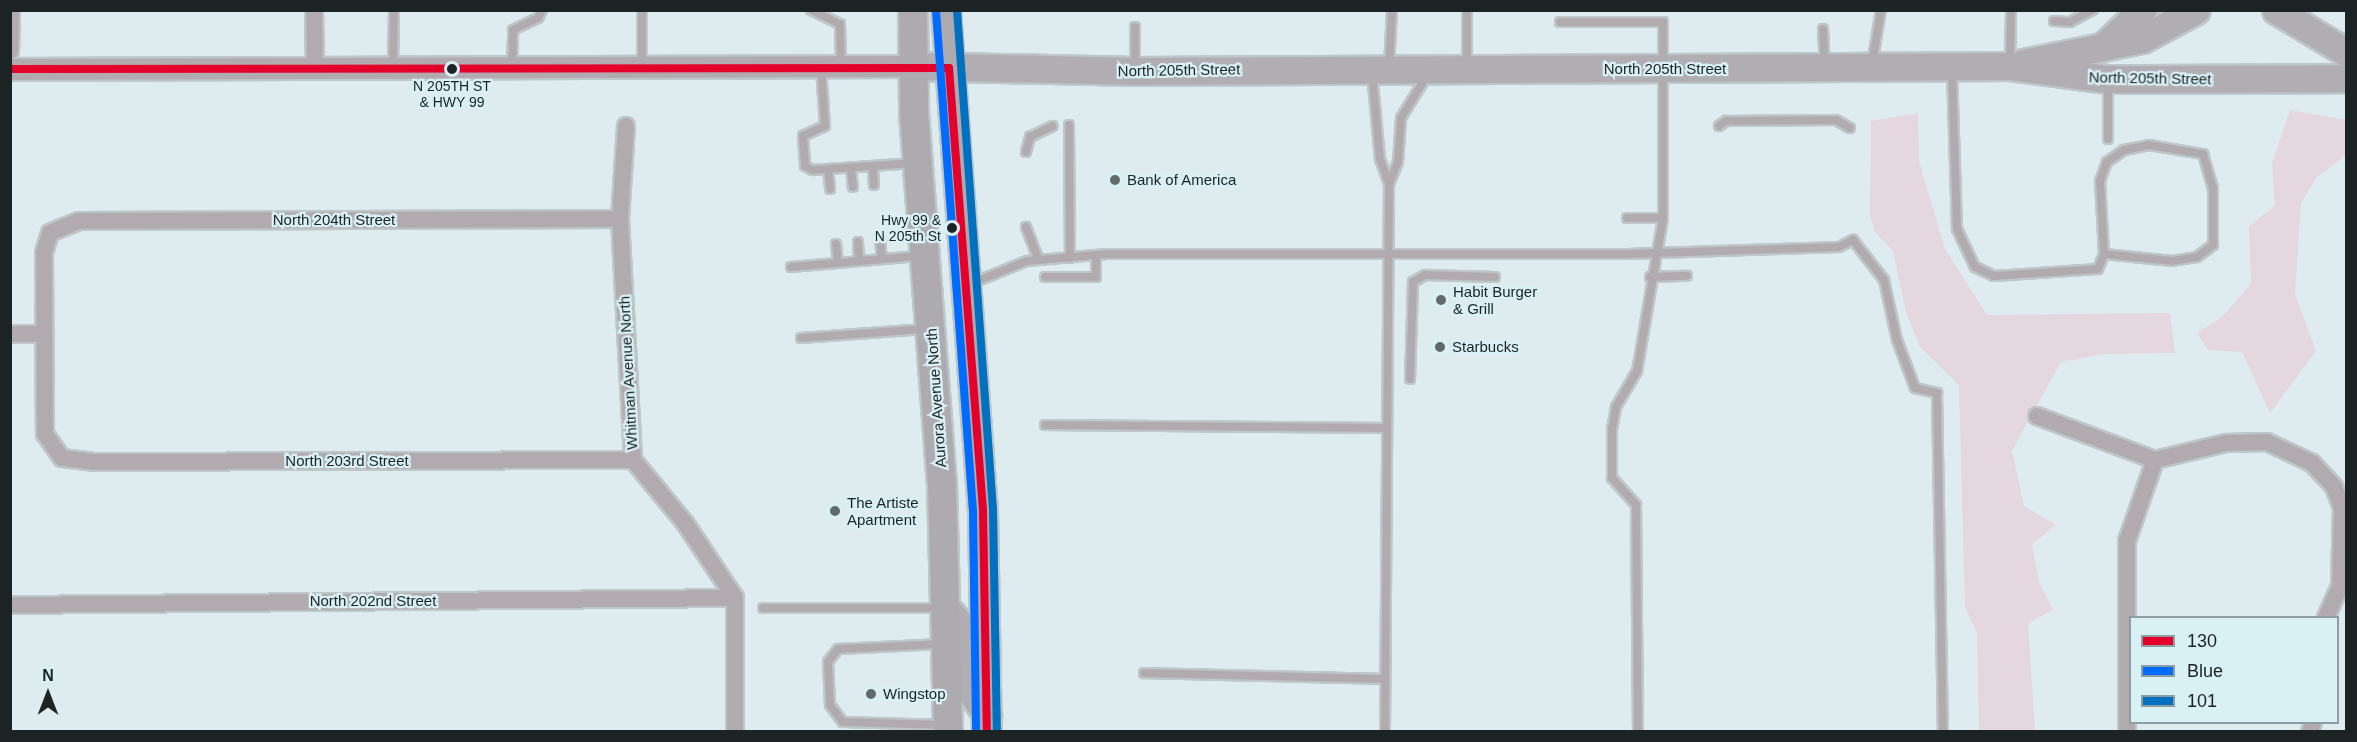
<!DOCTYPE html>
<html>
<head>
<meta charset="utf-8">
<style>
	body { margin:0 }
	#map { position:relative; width:2357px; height:742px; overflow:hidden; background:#dfecef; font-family:Arial,sans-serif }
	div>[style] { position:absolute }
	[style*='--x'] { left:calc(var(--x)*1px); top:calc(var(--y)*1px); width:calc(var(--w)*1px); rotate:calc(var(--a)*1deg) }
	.green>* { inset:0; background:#e4d7df }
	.roads { filter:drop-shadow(2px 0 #bdc7c9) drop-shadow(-2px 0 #bdc7c9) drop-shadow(0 2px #bdc7c9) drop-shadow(0 -2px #bdc7c9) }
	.service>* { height:8px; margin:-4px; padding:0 4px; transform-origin:4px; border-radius:4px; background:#b1abb0 }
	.minor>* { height:16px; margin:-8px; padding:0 8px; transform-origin:8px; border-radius:8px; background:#b1abb0 }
	.tertiary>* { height:21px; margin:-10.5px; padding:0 10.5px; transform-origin:10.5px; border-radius:10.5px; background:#b1abb0 }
	.primary>* { height:27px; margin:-13.5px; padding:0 13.5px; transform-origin:13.5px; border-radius:13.5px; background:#b0adb3 }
	.trunk>* { height:28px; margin:-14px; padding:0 14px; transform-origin:14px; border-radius:14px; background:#adaab0 }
	.bus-1>* { height:8px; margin:-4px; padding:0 4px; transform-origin:4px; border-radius:4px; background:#e4002b }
	.bus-2>* { height:8px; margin:-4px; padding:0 4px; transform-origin:4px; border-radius:4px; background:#006cff }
	.bus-3>* { height:8px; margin:-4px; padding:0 4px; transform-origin:4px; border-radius:4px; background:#0070c0 }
	.dots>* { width:16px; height:16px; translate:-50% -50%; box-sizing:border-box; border:3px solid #d9f0f5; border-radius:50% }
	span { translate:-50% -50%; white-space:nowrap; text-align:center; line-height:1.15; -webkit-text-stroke:4.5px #d9f0f5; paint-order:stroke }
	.bus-label { font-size:14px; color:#1b2325 }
	.right { translate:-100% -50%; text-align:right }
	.street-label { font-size:15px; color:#1b2325 }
	.poi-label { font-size:15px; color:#1b2325 }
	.left { translate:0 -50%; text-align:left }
	.frame { position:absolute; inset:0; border:12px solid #1b2325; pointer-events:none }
	.legend { position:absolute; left:2129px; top:616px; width:210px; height:108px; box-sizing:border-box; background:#d9f0f5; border:2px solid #8d9ea2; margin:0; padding:8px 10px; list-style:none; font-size:18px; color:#1b2325 }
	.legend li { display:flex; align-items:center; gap:12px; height:30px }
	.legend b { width:30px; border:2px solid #8d9ea2 }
	.north { position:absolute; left:18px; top:664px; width:60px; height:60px; -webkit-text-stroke:4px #d9f0f5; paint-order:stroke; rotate:0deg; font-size:16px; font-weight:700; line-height:24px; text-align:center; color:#1b2325 }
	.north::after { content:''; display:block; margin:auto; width:21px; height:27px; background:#1b2325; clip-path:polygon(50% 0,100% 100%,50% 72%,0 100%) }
</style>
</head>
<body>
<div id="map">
	<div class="green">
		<div style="clip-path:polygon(2290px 110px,2346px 120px,2346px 155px,2317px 177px,2301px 203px,2295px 294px,2316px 351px,2270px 413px,2242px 352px,2208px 350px,2197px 333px,2223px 316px,2251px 284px,2249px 226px,2275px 206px,2272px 163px)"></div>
		<div style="clip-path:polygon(1918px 113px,1919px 161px,1945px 249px,1987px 315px,2170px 313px,2175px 353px,2104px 354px,2061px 362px,2012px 451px,2024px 506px,2056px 525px,2032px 544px,2039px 582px,2053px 610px,2028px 623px,2035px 731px,1979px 731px,1977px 633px,1965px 607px,1959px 385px,1920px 347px,1906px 312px,1893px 251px,1875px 232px,1870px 214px,1871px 121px)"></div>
	</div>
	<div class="roads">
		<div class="service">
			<div style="--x:811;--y:10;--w:32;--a:26"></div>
			<div style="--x:840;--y:24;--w:42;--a:88.6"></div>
			<div style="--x:1467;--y:10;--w:56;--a:90"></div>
			<div style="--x:2054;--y:21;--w:16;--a:4"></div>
			<div style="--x:2070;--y:22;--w:26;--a:-28"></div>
			<div style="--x:1560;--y:22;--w:103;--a:0"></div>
			<div style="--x:1663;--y:22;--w:196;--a:90"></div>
			<div style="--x:1663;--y:218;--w:155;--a:99.6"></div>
			<div style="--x:1637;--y:371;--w:42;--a:120.3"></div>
			<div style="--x:1616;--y:407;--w:22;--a:100"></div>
			<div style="--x:1612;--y:429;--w:49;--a:90"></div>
			<div style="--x:1612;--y:478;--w:36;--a:48"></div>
			<div style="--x:1636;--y:505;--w:227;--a:89.5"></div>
			<div style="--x:1135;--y:27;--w:41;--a:90"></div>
			<div style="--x:1823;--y:29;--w:36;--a:87"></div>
			<div style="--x:1872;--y:64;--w:55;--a:-80.5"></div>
			<div style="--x:2010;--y:64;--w:54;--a:-88.9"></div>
			<div style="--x:393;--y:66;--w:56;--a:-89"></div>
			<div style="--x:512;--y:66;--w:36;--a:-88"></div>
			<div style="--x:513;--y:30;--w:28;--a:-26"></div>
			<div style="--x:538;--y:18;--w:9;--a:-63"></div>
			<div style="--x:1389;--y:66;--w:56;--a:-86.9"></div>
			<div style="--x:642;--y:67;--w:57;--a:-90"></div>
			<div style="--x:821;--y:67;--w:59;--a:86.1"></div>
			<div style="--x:825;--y:126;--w:24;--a:156"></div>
			<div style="--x:803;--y:136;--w:30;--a:86"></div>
			<div style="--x:805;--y:166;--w:9;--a:27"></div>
			<div style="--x:813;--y:170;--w:102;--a:-3.9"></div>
			<div style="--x:1952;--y:70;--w:159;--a:88.2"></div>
			<div style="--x:1957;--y:229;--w:42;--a:64.7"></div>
			<div style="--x:1975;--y:267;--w:21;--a:25"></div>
			<div style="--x:1994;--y:276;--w:104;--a:-3.9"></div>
			<div style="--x:2098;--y:269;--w:16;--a:-68"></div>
			<div style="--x:2104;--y:254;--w:73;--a:-93.1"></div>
			<div style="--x:2100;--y:181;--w:20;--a:-70"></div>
			<div style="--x:2107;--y:162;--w:21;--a:-35"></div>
			<div style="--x:2124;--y:150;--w:25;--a:-11"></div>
			<div style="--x:2149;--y:145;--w:55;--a:9.5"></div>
			<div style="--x:2203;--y:154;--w:35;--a:74"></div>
			<div style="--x:2213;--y:188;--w:57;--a:90"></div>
			<div style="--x:2213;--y:245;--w:20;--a:143"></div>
			<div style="--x:2197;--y:257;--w:25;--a:171"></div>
			<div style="--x:2172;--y:261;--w:68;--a:-174.1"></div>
			<div style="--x:1372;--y:73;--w:86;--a:84.7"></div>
			<div style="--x:1380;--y:159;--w:27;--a:70"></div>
			<div style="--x:1389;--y:184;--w:548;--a:90.42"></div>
			<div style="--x:2108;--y:82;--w:57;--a:90"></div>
			<div style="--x:1069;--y:125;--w:133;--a:89.6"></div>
			<div style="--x:1719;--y:126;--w:9;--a:-36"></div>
			<div style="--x:1726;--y:121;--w:110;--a:-0.5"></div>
			<div style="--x:1836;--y:120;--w:16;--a:30"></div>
			<div style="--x:1026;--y:152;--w:16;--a:-75"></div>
			<div style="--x:1030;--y:137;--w:25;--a:-26"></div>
			<div style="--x:873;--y:167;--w:18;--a:87"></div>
			<div style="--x:828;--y:169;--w:20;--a:84"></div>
			<div style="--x:851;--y:169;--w:18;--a:84"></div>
			<div style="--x:1389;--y:184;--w:24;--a:-68"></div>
			<div style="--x:1398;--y:162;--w:44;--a:-86.1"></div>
			<div style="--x:1401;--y:118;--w:52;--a:-58.5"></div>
			<div style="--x:1627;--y:218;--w:36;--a:0"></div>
			<div style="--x:1026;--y:227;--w:33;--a:69"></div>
			<div style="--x:880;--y:240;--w:19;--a:84"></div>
			<div style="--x:858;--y:242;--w:19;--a:87"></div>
			<div style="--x:836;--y:244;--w:19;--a:84"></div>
			<div style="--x:791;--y:267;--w:128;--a:-4.9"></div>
			<div style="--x:1045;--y:277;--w:51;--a:0"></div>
			<div style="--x:1096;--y:277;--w:20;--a:-90"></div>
			<div style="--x:1650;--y:277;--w:37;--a:-2"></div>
			<div style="--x:970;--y:284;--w:61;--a:-22"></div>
			<div style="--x:1027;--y:261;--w:80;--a:-5"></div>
			<div style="--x:1107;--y:254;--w:520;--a:0"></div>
			<div style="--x:1627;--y:254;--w:212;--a:-1.9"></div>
			<div style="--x:1839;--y:247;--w:16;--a:-27"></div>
			<div style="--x:1853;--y:240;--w:51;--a:52.2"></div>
			<div style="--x:1884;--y:280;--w:61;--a:77.8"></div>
			<div style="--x:1897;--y:340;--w:51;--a:69.4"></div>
			<div style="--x:1915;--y:388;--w:23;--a:13"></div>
			<div style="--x:1937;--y:393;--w:339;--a:89"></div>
			<div style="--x:801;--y:338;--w:124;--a:-4.2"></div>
			<div style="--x:1410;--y:379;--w:97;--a:-88.2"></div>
			<div style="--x:1413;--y:282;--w:14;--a:-30"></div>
			<div style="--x:1425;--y:275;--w:70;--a:1.6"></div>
			<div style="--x:1045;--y:425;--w:340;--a:0.5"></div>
			<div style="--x:763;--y:608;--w:177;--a:0"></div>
			<div style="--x:942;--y:644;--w:104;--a:177.2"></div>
			<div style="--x:838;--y:649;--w:16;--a:128"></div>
			<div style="--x:828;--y:662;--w:43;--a:87.3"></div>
			<div style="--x:830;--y:705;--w:21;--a:53"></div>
			<div style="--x:843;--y:722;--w:102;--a:1.7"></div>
			<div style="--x:1144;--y:673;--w:241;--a:1.4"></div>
		</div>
		<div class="minor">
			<div style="--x:314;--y:10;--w:60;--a:89"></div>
			<div style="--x:10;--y:51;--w:41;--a:-88.6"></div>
			<div style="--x:626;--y:126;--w:93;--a:93.7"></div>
			<div style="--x:620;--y:219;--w:241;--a:86.9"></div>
			<div style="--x:633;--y:460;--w:82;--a:50.5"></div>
			<div style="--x:685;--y:523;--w:90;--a:56.3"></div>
			<div style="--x:735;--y:598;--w:134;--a:90"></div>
			<div style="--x:620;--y:219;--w:541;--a:179.79"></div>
			<div style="--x:79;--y:221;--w:31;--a:158"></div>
			<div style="--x:50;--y:233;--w:21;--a:107"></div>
			<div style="--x:44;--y:253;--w:181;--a:89.7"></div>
			<div style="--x:45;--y:434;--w:29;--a:55"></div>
			<div style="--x:62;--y:458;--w:32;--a:7"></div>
			<div style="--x:94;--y:462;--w:539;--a:-0.21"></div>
			<div style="--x:10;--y:334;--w:32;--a:0"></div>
			<div style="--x:2037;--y:416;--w:126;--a:20.4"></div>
			<div style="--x:2155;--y:460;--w:73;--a:-13.5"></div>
			<div style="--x:2226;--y:443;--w:41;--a:-1.4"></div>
			<div style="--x:2267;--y:442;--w:50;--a:25"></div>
			<div style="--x:2312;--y:463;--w:33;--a:47"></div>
			<div style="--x:2334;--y:487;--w:22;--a:69"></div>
			<div style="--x:2342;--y:508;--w:78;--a:91.5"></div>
			<div style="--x:2340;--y:586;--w:35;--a:114"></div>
			<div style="--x:10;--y:605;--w:725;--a:-0.55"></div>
			<div style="--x:2127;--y:732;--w:191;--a:-90"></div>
			<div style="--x:2127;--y:541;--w:86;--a:-70.9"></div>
			<div style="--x:2310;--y:732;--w:10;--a:-73"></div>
		</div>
		<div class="tertiary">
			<div style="--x:10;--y:69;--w:904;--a:-0.19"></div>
		</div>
		<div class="primary">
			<div style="--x:2276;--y:10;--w:82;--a:31"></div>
			<div style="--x:2106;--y:44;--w:50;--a:-43.4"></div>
			<div style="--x:2023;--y:63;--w:121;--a:-11.4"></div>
			<div style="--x:2142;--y:39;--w:61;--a:-28.2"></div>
			<div style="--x:914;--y:66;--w:221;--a:1.3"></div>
			<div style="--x:1135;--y:71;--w:875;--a:-0.33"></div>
			<div style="--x:2010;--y:66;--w:99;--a:7.6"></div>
			<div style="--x:2108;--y:79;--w:238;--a:-0.2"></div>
			<div style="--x:946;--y:608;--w:30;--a:48"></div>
			<div style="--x:966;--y:630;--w:59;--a:87.1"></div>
			<div style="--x:969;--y:689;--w:32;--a:55"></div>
		</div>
		<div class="trunk">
			<div style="--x:913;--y:10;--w:103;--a:89.4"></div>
			<div style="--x:914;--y:113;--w:370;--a:85.7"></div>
			<div style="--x:942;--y:482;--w:250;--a:88.6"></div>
			<div style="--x:946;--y:10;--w:502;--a:85.78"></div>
			<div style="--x:983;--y:511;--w:221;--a:89"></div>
		</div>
	</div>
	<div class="bus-1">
		<div style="--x:10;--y:69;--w:939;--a:-0.06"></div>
		<div style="--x:949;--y:68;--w:444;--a:85.6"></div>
		<div style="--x:983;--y:511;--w:221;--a:89"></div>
	</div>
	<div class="bus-2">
		<div style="--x:936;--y:11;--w:501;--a:85.77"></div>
		<div style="--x:973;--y:511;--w:221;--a:89.2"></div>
	</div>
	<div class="bus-3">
		<div style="--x:957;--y:10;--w:501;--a:85.88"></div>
		<div style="--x:993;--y:510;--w:222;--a:89"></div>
	</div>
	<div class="dots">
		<div style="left:452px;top:69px;background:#1b2325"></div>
		<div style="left:1115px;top:180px;background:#60696c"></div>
		<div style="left:952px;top:228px;background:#1b2325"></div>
		<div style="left:1441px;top:300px;background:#60696c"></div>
		<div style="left:1440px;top:347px;background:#60696c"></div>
		<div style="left:835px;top:511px;background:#60696c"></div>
		<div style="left:871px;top:694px;background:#60696c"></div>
	</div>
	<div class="bus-label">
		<span style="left:452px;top:94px">N 205TH ST<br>&amp; HWY 99</span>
		<span class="right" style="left:941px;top:228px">Hwy 99 &amp;<br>N 205th St</span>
	</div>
	<div class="street-label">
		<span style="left:1665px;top:69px">North 205th Street</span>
		<span style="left:1179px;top:70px;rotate:-1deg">North 205th Street</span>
		<span style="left:2150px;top:78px;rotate:1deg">North 205th Street</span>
		<span style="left:334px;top:220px">North 204th Street</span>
		<span style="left:628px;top:373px;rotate:-93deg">Whitman Avenue North</span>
		<span style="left:936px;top:398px;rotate:-94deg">Aurora Avenue North</span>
		<span style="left:347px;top:461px">North 203rd Street</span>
		<span style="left:373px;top:601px">North 202nd Street</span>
	</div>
	<div class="poi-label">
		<span class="left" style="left:1127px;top:180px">Bank of America</span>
		<span class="left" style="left:1453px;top:300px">Habit Burger<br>&amp; Grill</span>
		<span class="left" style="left:1452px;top:347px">Starbucks</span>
		<span class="left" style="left:847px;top:511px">The Artiste<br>Apartment</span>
		<span class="left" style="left:883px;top:694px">Wingstop</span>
	</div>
	<div class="frame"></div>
	<ul class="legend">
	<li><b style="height:8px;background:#e4002b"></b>130</li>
	<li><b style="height:8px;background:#006cff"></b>Blue</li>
	<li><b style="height:8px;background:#0070c0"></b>101</li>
	</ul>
	<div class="north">N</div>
</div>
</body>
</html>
